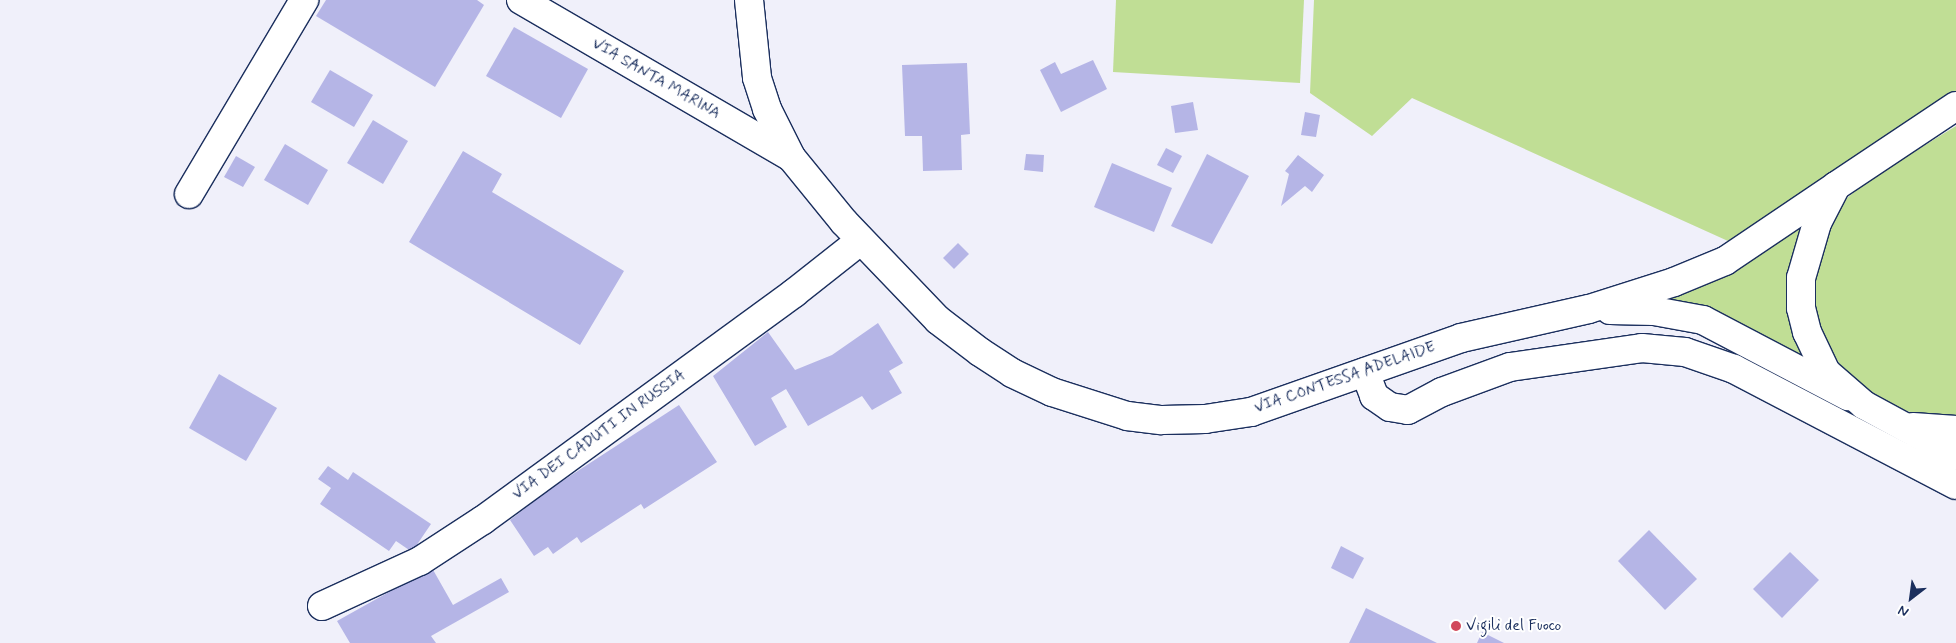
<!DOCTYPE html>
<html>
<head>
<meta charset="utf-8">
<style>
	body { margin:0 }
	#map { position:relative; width:1956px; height:643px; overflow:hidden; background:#f0f0fa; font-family:Mynerve,sans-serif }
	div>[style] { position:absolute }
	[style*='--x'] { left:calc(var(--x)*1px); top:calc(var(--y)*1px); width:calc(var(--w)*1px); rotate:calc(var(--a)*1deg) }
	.green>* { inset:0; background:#c0de95 }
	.building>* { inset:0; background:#b5b5e6 }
	.roads { filter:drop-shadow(1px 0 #1b2f5e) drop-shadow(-1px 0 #1b2f5e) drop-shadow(0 1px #1b2f5e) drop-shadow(0 -1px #1b2f5e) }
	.minor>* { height:28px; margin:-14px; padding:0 14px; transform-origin:14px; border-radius:14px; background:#fff }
	.major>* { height:28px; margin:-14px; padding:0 14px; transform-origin:14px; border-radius:14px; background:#fff }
	.dots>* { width:14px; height:14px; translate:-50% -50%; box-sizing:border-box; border:2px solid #fff; border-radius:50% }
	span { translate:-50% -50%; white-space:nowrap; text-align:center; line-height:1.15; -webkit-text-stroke:4px #fff; paint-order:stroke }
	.street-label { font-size:16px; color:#1b2f5e }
	.poi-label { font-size:16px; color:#1b2f5e }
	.left { translate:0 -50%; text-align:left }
	.north { position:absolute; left:1886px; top:573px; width:50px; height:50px; -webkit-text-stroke:4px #fff; paint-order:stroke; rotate:210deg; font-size:14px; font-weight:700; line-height:20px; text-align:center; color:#1b2f5e }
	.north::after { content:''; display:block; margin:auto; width:18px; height:22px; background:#1b2f5e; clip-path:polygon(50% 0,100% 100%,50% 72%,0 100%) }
</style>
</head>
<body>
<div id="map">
	<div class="green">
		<div style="clip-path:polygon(1116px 0,1304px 0,1300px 83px,1113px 72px)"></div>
		<div style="clip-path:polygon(1314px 0,1956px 0,1956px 92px,1728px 241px,1412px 98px,1372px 136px,1310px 93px)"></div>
		<div style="clip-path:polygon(1956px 126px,1956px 416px,1937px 418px,1906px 411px,1882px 401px,1843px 369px,1826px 343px,1816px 312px,1813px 284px,1829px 226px,1847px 198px,1870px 179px)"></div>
		<div style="clip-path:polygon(1813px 211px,1809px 357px,1803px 360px,1685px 304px,1660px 297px)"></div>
	</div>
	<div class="building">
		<div style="clip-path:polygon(326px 0,477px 0,484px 5px,435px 87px,316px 16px)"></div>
		<div style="clip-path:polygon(514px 27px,588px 69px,561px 118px,486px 76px)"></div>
		<div style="clip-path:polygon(1093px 60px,1107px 89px,1061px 112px,1040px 70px,1055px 62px,1061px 74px)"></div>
		<div style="clip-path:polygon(967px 63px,970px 134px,961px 135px,962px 170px,923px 171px,922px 136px,905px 136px,902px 65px)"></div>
		<div style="clip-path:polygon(330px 70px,373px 95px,354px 127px,311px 102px)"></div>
		<div style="clip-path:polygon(1193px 102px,1198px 130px,1175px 133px,1171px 106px)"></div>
		<div style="clip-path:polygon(1305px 112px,1320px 115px,1316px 137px,1301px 135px)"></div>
		<div style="clip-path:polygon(373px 120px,408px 141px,383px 184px,347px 163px)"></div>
		<div style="clip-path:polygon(285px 144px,328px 170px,308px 205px,264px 180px)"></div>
		<div style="clip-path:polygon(1166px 148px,1182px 156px,1173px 173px,1157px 165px)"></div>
		<div style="clip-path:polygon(463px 151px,502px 174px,492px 192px,624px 271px,580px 345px,409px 242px)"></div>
		<div style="clip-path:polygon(1026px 154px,1044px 155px,1043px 172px,1024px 170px)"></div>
		<div style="clip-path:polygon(1207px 154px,1249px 176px,1212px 244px,1171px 226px)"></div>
		<div style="clip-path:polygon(1298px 155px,1324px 175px,1312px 192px,1305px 186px,1281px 206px,1289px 174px,1285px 171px)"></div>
		<div style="clip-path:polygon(236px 156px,255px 167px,243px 187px,224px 177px)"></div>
		<div style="clip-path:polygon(1112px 163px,1172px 188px,1154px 232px,1094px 207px)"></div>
		<div style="clip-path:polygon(958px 243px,969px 254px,954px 269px,943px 258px)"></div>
		<div style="clip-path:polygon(878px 323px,903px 363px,889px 371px,902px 393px,872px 410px,862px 396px,808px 426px,786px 389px,771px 398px,787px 427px,755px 446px,713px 376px,768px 332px,795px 370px,832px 355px)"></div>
		<div style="clip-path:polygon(219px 374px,277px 408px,246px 461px,189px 428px)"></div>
		<div style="clip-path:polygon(679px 405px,717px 462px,644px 509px,641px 504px,581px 543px,577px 537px,553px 554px,548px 547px,534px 556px,510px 520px,547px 491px)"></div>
		<div style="clip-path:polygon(328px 466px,348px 480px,353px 472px,431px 524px,412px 552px,396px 541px,389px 551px,320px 504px,331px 488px,318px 479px)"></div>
		<div style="clip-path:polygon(1649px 530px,1697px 579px,1665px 610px,1618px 561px)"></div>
		<div style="clip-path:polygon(1341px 546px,1364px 558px,1353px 579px,1331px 568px)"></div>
		<div style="clip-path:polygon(1790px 552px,1819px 580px,1782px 618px,1753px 589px)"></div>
		<div style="clip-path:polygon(432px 568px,453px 605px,501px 578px,509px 592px,431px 636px,436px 643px,350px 643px,337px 621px)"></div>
		<div style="clip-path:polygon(1366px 608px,1437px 643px,1349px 643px)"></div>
		<div style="clip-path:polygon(1482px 632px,1504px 643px,1477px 643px)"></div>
	</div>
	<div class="roads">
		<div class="minor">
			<div style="--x:521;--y:0;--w:312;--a:30.2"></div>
			<div style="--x:749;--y:0;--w:78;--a:84.1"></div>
			<div style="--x:757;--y:78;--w:33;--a:72"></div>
			<div style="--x:767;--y:109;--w:54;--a:63.4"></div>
			<div style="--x:791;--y:157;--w:84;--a:50.8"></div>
			<div style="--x:844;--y:222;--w:136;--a:46.2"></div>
			<div style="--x:938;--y:320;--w:53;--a:37.3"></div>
			<div style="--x:980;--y:352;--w:38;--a:33"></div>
			<div style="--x:1012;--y:373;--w:44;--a:25.4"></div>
			<div style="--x:1052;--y:392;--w:79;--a:17.7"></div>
			<div style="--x:1127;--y:416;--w:35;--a:7"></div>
			<div style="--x:1162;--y:420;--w:43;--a:-1.3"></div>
			<div style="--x:1205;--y:419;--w:47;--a:-8.7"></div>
			<div style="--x:1251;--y:412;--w:223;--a:-19.4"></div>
			<div style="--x:1461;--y:338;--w:131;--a:-12.8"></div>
			<div style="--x:1589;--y:309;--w:89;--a:-17.6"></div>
			<div style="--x:1674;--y:282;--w:55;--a:-22.4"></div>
			<div style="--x:1725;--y:261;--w:134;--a:-34"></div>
			<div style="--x:189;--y:194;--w:226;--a:-59.3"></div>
			<div style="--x:1610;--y:310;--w:44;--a:1.3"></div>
			<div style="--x:1654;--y:311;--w:50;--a:10.4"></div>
			<div style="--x:1703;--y:320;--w:164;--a:27.7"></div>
			<div style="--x:1365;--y:372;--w:26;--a:69"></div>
			<div style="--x:1374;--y:396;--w:19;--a:35"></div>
			<div style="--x:1390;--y:407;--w:18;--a:9"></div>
			<div style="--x:1408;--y:410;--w:38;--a:-28"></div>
			<div style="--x:1442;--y:392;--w:72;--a:-20.2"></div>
			<div style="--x:1510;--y:367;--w:133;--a:-8.2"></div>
			<div style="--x:1642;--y:348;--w:43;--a:5.3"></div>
			<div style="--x:1685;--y:352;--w:52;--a:19.1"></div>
			<div style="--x:1734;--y:369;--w:250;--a:27.6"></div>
			<div style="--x:322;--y:606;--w:108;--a:-24.7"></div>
			<div style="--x:420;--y:561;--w:75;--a:-33.1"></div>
			<div style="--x:483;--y:520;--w:385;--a:-36.1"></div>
			<div style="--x:794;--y:293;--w:85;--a:-38.3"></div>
		</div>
		<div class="major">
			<div style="--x:1956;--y:106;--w:144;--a:146.3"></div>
			<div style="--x:1836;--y:186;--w:42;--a:117.2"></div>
			<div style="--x:1817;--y:223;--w:57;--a:106.2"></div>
			<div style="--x:1801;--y:278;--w:30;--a:90"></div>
			<div style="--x:1801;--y:308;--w:25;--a:76"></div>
			<div style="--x:1807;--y:332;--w:44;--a:64.6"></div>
			<div style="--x:1826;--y:372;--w:50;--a:41"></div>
			<div style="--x:1864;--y:405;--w:105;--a:28.5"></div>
			<div style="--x:1913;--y:427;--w:43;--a:4"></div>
		</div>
	</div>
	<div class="dots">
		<div style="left:1456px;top:626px;background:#d1495b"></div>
	</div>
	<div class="street-label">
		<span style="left:656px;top:79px;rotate:30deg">VIA SANTA MARINA</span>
		<span style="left:1345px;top:378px;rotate:-19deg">VIA CONTESSA ADELAIDE</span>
		<span style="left:599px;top:435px;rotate:-36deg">VIA DEI CADUTI IN RUSSIA</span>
	</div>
	<div class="poi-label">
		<span class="left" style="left:1466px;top:626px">Vigili del Fuoco</span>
	</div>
	<div class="north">N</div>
</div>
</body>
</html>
